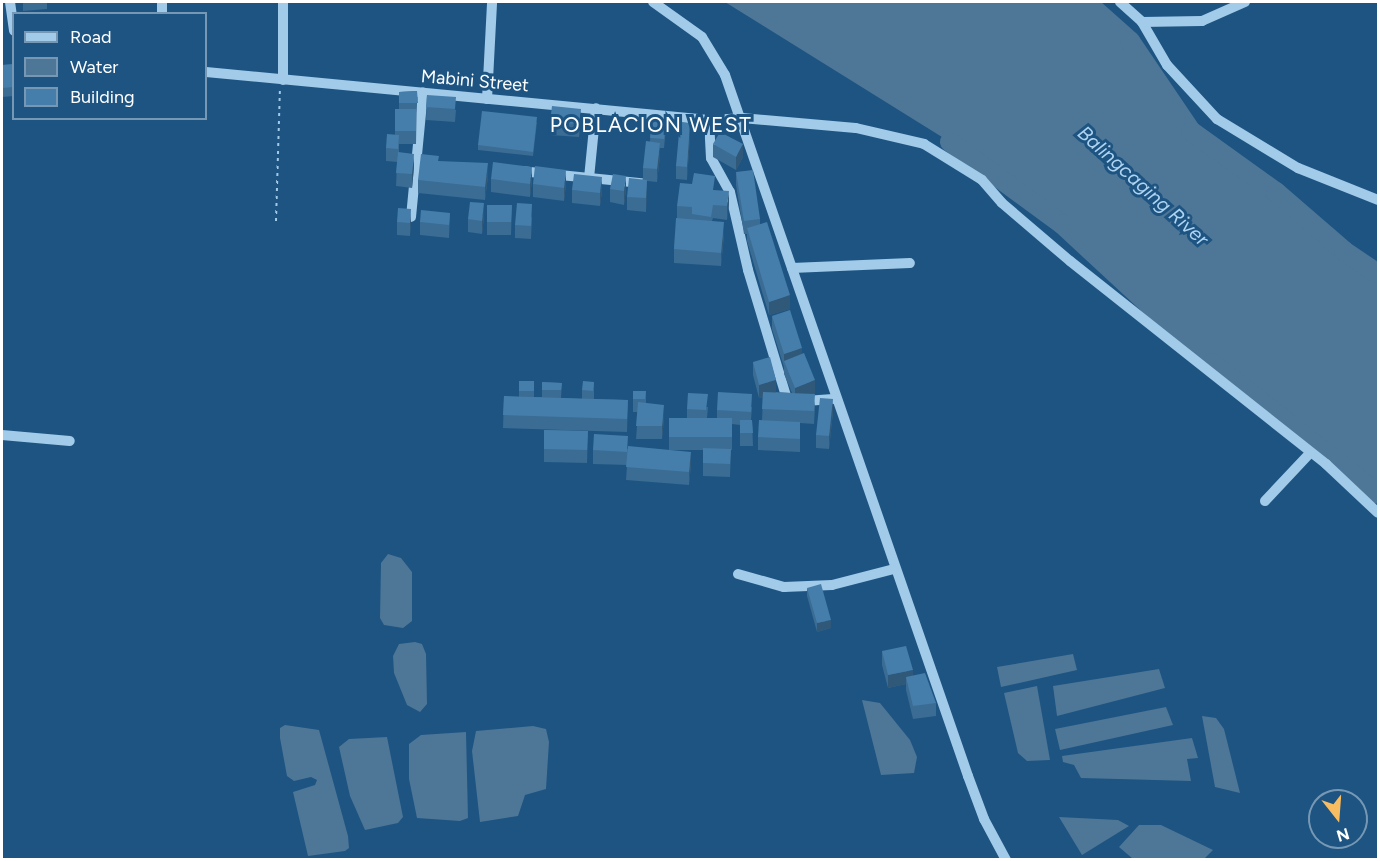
<!DOCTYPE html>
<html>
<head>
<meta charset="utf-8">
<style>
	body { margin:0 }
	#map { position:relative; width:1380px; height:861px; overflow:hidden; background:#1d5482; font-family:Figtree,sans-serif }
	div>[style] { position:absolute }
	[style*='--x'] { left:calc(var(--x)*1px); top:calc(var(--y)*1px); width:calc(var(--w)*1px); rotate:calc(var(--a)*1deg) }
	.water>* { inset:0; background:#4e7697 }
	.river>* { height:20px; margin:-10px; padding:0 10px; transform-origin:10px; border-radius:10px; background:#4e7697 }
	.path>* { height:2px; margin-top:-1px; transform-origin:0; background:repeating-linear-gradient(90deg,#a2cae9 0 3px,transparent 0 7.5px) }
	.minor>* { height:10px; margin:-5px; padding:0 5px; transform-origin:5px; border-radius:5px; background:#a2cae9 }
	.wall>* { inset:0; background:#3b6c93 }
	.shaded-wall>* { inset:0; background:#305878 }
	.building>* { inset:0; background:#457eab }
	span { translate:-50% -50%; white-space:nowrap; text-align:center; line-height:1.15; -webkit-text-stroke:6px #1d5482; paint-order:stroke }
	.street-label { font-size:18px; color:#fff }
	.water-label { font-size:20px; color:#aed4f1; font-style:italic }
	.quarter-label { font-size:21px; color:#fff; letter-spacing:1.5px }
	.frame { position:absolute; inset:0; border:3px solid #fff; pointer-events:none }
	.legend { position:absolute; left:12px; top:12px; width:195px; height:108px; box-sizing:border-box; background:#1d5482; border:2px solid #7798b4; margin:0; padding:8px 10px; list-style:none; font-size:18px; color:#fff }
	.legend li { display:flex; align-items:center; gap:12px; height:30px }
	.legend b { width:30px; border:2px solid #7798b4 }
	.north { position:absolute; left:1308px; top:789px; width:60px; height:60px; box-sizing:border-box; background:#1d5482; border:2px solid #7798b4; border-radius:50%; rotate:163deg; font-size:16px; font-weight:700; line-height:24px; text-align:center; color:#fff }
	.north::after { content:''; display:block; margin:auto; width:21px; height:27px; background:#f9bd61; clip-path:polygon(50% 0,100% 100%,50% 72%,0 100%) }
</style>
</head>
<body>
<div id="map">
	<div class="water">
		<div style="clip-path:polygon(725px 2px,1086px 2px,1099px 11px,1130px 41px,1191px 131px,1276px 192px,1344px 251px,1378px 274px,1378px 494px,1212px 363px,1062px 224px,950px 142px)"></div>
		<div style="clip-path:polygon(388px 554px,401px 558px,412px 572px,412px 621px,403px 628px,384px 625px,380px 618px,381px 563px)"></div>
		<div style="clip-path:polygon(415px 642px,422px 644px,426px 654px,427px 704px,420px 712px,407px 705px,394px 673px,393px 656px,399px 644px)"></div>
		<div style="clip-path:polygon(1073px 654px,1077px 670px,1001px 687px,997px 667px)"></div>
		<div style="clip-path:polygon(1159px 669px,1165px 688px,1057px 716px,1053px 686px)"></div>
		<div style="clip-path:polygon(1037px 686px,1050px 760px,1027px 761px,1018px 753px,1004px 693px)"></div>
		<div style="clip-path:polygon(862px 700px,880px 703px,910px 740px,917px 757px,914px 773px,881px 775px)"></div>
		<div style="clip-path:polygon(1166px 707px,1173px 725px,1060px 750px,1055px 729px)"></div>
		<div style="clip-path:polygon(1202px 716px,1216px 718px,1224px 729px,1240px 793px,1215px 787px)"></div>
		<div style="clip-path:polygon(285px 725px,319px 730px,348px 836px,349px 848px,345px 851px,308px 856px,293px 792px,315px 785px,317px 780px,311px 777px,294px 781px,287px 776px,280px 738px,280px 728px)"></div>
		<div style="clip-path:polygon(533px 726px,546px 729px,549px 742px,546px 789px,525px 795px,518px 816px,480px 822px,472px 751px,476px 731px)"></div>
		<div style="clip-path:polygon(466px 732px,468px 818px,460px 821px,417px 818px,409px 779px,409px 744px,421px 735px)"></div>
		<div style="clip-path:polygon(387px 737px,403px 817px,398px 823px,365px 830px,350px 796px,339px 747px,349px 739px)"></div>
		<div style="clip-path:polygon(1192px 738px,1198px 758px,1187px 759px,1191px 781px,1081px 778px,1074px 765px,1063px 762px,1062px 756px)"></div>
		<div style="clip-path:polygon(1059px 817px,1118px 820px,1129px 826px,1082px 855px)"></div>
		<div style="clip-path:polygon(1139px 825px,1161px 825px,1213px 850px,1204px 859px,1133px 859px,1119px 847px)"></div>
	</div>
	<div class="river">
		<div style="--x:1086;--y:2;--w:59;--a:41.6"></div>
		<div style="--x:1130;--y:41;--w:109;--a:55.9"></div>
		<div style="--x:1191;--y:131;--w:105;--a:35.7"></div>
		<div style="--x:1276;--y:192;--w:90;--a:40.9"></div>
		<div style="--x:1344;--y:251;--w:41;--a:34.1"></div>
		<div style="--x:950;--y:142;--w:139;--a:36.2"></div>
		<div style="--x:1062;--y:224;--w:205;--a:42.8"></div>
		<div style="--x:1212;--y:363;--w:211;--a:38.3"></div>
	</div>
	<div class="path">
		<div style="--x:276;--y:221;--w:132;--a:-88.3"></div>
	</div>
	<div class="minor">
		<div style="--x:10;--y:2;--w:29;--a:82"></div>
		<div style="--x:653;--y:2;--w:60;--a:35.5"></div>
		<div style="--x:702;--y:37;--w:44;--a:58.8"></div>
		<div style="--x:725;--y:75;--w:742;--a:70.88"></div>
		<div style="--x:968;--y:776;--w:46;--a:69.6"></div>
		<div style="--x:984;--y:819;--w:47;--a:61.8"></div>
		<div style="--x:1120;--y:2;--w:30;--a:42"></div>
		<div style="--x:1142;--y:22;--w:50;--a:59.8"></div>
		<div style="--x:1167;--y:65;--w:74;--a:47.2"></div>
		<div style="--x:1217;--y:119;--w:95;--a:31.2"></div>
		<div style="--x:1298;--y:168;--w:86;--a:21.8"></div>
		<div style="--x:162;--y:14;--w:12;--a:-90"></div>
		<div style="--x:1142;--y:22;--w:60;--a:-1"></div>
		<div style="--x:1202;--y:21;--w:47;--a:-23.8"></div>
		<div style="--x:206;--y:72;--w:505;--a:5.45"></div>
		<div style="--x:709;--y:120;--w:33;--a:-3"></div>
		<div style="--x:742;--y:118;--w:114;--a:5"></div>
		<div style="--x:856;--y:128;--w:70;--a:13.2"></div>
		<div style="--x:924;--y:144;--w:68;--a:31.8"></div>
		<div style="--x:982;--y:180;--w:30;--a:49"></div>
		<div style="--x:1002;--y:203;--w:89;--a:40.5"></div>
		<div style="--x:1070;--y:261;--w:327;--a:38.4"></div>
		<div style="--x:1326;--y:464;--w:71;--a:43.3"></div>
		<div style="--x:283;--y:80;--w:78;--a:-90"></div>
		<div style="--x:487;--y:99;--w:97;--a:-87"></div>
		<div style="--x:709;--y:120;--w:38;--a:87"></div>
		<div style="--x:711;--y:158;--w:39;--a:61"></div>
		<div style="--x:730;--y:192;--w:80;--a:77"></div>
		<div style="--x:748;--y:270;--w:135;--a:73.2"></div>
		<div style="--x:787;--y:399;--w:6;--a:31"></div>
		<div style="--x:792;--y:402;--w:41;--a:-4.2"></div>
		<div style="--x:520;--y:171;--w:122;--a:5.7"></div>
		<div style="--x:589;--y:178;--w:70;--a:-84.3"></div>
		<div style="--x:411;--y:217;--w:125;--a:-84.5"></div>
		<div style="--x:792;--y:268;--w:118;--a:-2.4"></div>
		<div style="--x:2;--y:435;--w:68;--a:5"></div>
		<div style="--x:1265;--y:501;--w:66;--a:-46.8"></div>
		<div style="--x:738;--y:574;--w:48;--a:15.8"></div>
		<div style="--x:784;--y:587;--w:48;--a:-2.4"></div>
		<div style="--x:832;--y:585;--w:64;--a:-14.5"></div>
	</div>
	<div class="wall">
		<div style="clip-path:polygon(23px 2px,47px 2px,47px 9px,23px 11px)"></div>
		<div style="clip-path:polygon(14px 64px,14px 96px,2px 97px,2px 65px)"></div>
		<div style="clip-path:polygon(417px 91px,416px 144px,399px 144px,399px 153px,414px 167px,412px 188px,396px 186px,397px 162px,386px 161px,386px 148px,395px 135px,395px 109px,399px 109px,399px 92px)"></div>
		<div style="clip-path:polygon(427px 95px,456px 110px,455px 122px,426px 120px)"></div>
		<div style="clip-path:polygon(652px 118px,666px 128px,664px 148px,660px 148px,660px 156px,657px 182px,647px 181px,646px 212px,627px 210px,627px 197px,643px 179px,643px 168px,650px 141px)"></div>
		<div style="clip-path:polygon(537px 122px,533px 156px,478px 150px,478px 145px)"></div>
		<div style="clip-path:polygon(550px 122px,581px 122px,579px 137px,550px 135px)"></div>
		<div style="clip-path:polygon(690px 136px,687px 180px,676px 179px,676px 166px)"></div>
		<div style="clip-path:polygon(713px 144px,743px 157px,736px 170px,713px 157px)"></div>
		<div style="clip-path:polygon(736px 172px,760px 219px,760px 224px,790px 309px,769px 315px,747px 241px,747px 234px,744px 234px,736px 185px)"></div>
		<div style="clip-path:polygon(488px 176px,485px 200px,418px 193px,418px 180px)"></div>
		<div style="clip-path:polygon(491px 179px,532px 180px,530px 197px,491px 192px)"></div>
		<div style="clip-path:polygon(533px 184px,566px 184px,564px 201px,533px 197px)"></div>
		<div style="clip-path:polygon(610px 189px,626px 189px,624px 205px,610px 202px)"></div>
		<div style="clip-path:polygon(572px 190px,602px 191px,600px 206px,572px 203px)"></div>
		<div style="clip-path:polygon(715px 190px,729px 204px,727px 220px,713px 218px,712px 221px,724px 235px,721px 266px,674px 263px,674px 249px,677px 218px,677px 206px)"></div>
		<div style="clip-path:polygon(487px 205px,512px 205px,511px 235px,487px 235px)"></div>
		<div style="clip-path:polygon(450px 213px,449px 238px,420px 235px,420px 222px)"></div>
		<div style="clip-path:polygon(484px 216px,482px 234px,468px 232px,468px 219px)"></div>
		<div style="clip-path:polygon(532px 217px,531px 239px,515px 238px,515px 225px)"></div>
		<div style="clip-path:polygon(397px 222px,411px 222px,410px 236px,397px 235px)"></div>
		<div style="clip-path:polygon(772px 316px,802px 354px,815px 393px,813px 394px,815px 407px,814px 424px,800px 423px,800px 452px,758px 450px,758px 437px,762px 420px,763px 397px,759px 398px,753px 375px,753px 362px,776px 392px,792px 393px,784px 374px,784px 367px,772px 329px)"></div>
		<div style="clip-path:polygon(519px 381px,534px 381px,534px 397px,542px 397px,542px 382px,562px 383px,561px 398px,582px 399px,582px 390px,594px 382px,594px 399px,628px 400px,627px 432px,503px 428px,504px 396px,519px 397px)"></div>
		<div style="clip-path:polygon(633px 391px,646px 391px,646px 403px,664px 418px,662px 439px,636px 439px,638px 412px,633px 412px)"></div>
		<div style="clip-path:polygon(708px 407px,707px 418px,717px 418px,717px 410px,752px 407px,751px 420px,752px 420px,753px 446px,740px 446px,740px 425px,732px 424px,732px 450px,731px 450px,730px 477px,703px 476px,703px 450px,669px 450px,669px 418px,687px 418px,687px 409px)"></div>
		<div style="clip-path:polygon(833px 412px,829px 449px,816px 448px,816px 435px)"></div>
		<div style="clip-path:polygon(544px 430px,588px 431px,587px 463px,544px 462px)"></div>
		<div style="clip-path:polygon(628px 449px,691px 465px,689px 485px,626px 480px,627px 465px,593px 464px,593px 450px)"></div>
		<div style="clip-path:polygon(807px 588px,831px 628px,817px 632px,807px 596px)"></div>
		<div style="clip-path:polygon(882px 651px,913px 676px,936px 703px,936px 716px,913px 719px,906px 690px,906px 684px,888px 688px,882px 665px)"></div>
	</div>
	<div class="shaded-wall">
		<div style="clip-path:polygon(581px 109px,581px 122px,579px 137px,579px 124px)"></div>
		<div style="clip-path:polygon(690px 123px,690px 136px,687px 180px,687px 167px)"></div>
		<div style="clip-path:polygon(660px 143px,660px 156px,657px 182px,657px 169px)"></div>
		<div style="clip-path:polygon(743px 144px,743px 157px,736px 170px,736px 157px)"></div>
		<div style="clip-path:polygon(414px 154px,414px 167px,412px 188px,412px 174px)"></div>
		<div style="clip-path:polygon(488px 163px,488px 176px,485px 200px,485px 187px)"></div>
		<div style="clip-path:polygon(532px 167px,532px 180px,530px 197px,530px 184px)"></div>
		<div style="clip-path:polygon(566px 170px,566px 184px,564px 201px,564px 188px)"></div>
		<div style="clip-path:polygon(626px 176px,626px 189px,624px 205px,624px 191px)"></div>
		<div style="clip-path:polygon(602px 177px,602px 191px,600px 206px,600px 193px)"></div>
		<div style="clip-path:polygon(647px 180px,647px 193px,646px 212px,646px 198px)"></div>
		<div style="clip-path:polygon(729px 191px,729px 204px,727px 220px,727px 206px)"></div>
		<div style="clip-path:polygon(484px 203px,484px 216px,482px 234px,482px 221px)"></div>
		<div style="clip-path:polygon(411px 209px,411px 222px,410px 236px,410px 223px)"></div>
		<div style="clip-path:polygon(724px 222px,724px 235px,721px 266px,721px 253px)"></div>
		<div style="clip-path:polygon(790px 295px,790px 309px,769px 315px,769px 302px)"></div>
		<div style="clip-path:polygon(802px 348px,802px 361px,784px 361px,784px 367px,784px 354px)"></div>
		<div style="clip-path:polygon(776px 380px,776px 393px,759px 398px,759px 385px)"></div>
		<div style="clip-path:polygon(815px 380px,815px 393px,795px 401px,795px 388px)"></div>
		<div style="clip-path:polygon(833px 399px,833px 412px,829px 449px,829px 436px)"></div>
		<div style="clip-path:polygon(664px 405px,664px 418px,662px 439px,662px 426px)"></div>
		<div style="clip-path:polygon(691px 452px,691px 465px,689px 485px,689px 472px)"></div>
		<div style="clip-path:polygon(831px 620px,831px 628px,817px 632px,817px 623px)"></div>
		<div style="clip-path:polygon(913px 670px,913px 683px,906px 677px,906px 684px,888px 688px,888px 675px)"></div>
	</div>
	<div class="building">
		<div style="clip-path:polygon(14px 64px,14px 87px,2px 88px,2px 65px)"></div>
		<div style="clip-path:polygon(417px 91px,418px 103px,399px 103px,399px 92px)"></div>
		<div style="clip-path:polygon(427px 95px,456px 97px,455px 109px,426px 107px)"></div>
		<div style="clip-path:polygon(552px 106px,581px 109px,579px 124px,550px 122px)"></div>
		<div style="clip-path:polygon(395px 109px,416px 109px,416px 131px,395px 131px)"></div>
		<div style="clip-path:polygon(482px 111px,537px 117px,533px 152px,478px 145px)"></div>
		<div style="clip-path:polygon(652px 118px,666px 120px,664px 139px,650px 138px)"></div>
		<div style="clip-path:polygon(680px 122px,690px 123px,687px 167px,676px 166px)"></div>
		<div style="clip-path:polygon(720px 132px,743px 144px,736px 157px,713px 144px)"></div>
		<div style="clip-path:polygon(387px 134px,399px 135px,398px 149px,386px 148px)"></div>
		<div style="clip-path:polygon(646px 141px,660px 143px,657px 169px,643px 168px)"></div>
		<div style="clip-path:polygon(398px 152px,414px 154px,412px 174px,396px 173px)"></div>
		<div style="clip-path:polygon(421px 154px,439px 156px,438px 161px,488px 163px,485px 187px,418px 180px)"></div>
		<div style="clip-path:polygon(493px 162px,532px 167px,530px 184px,491px 179px)"></div>
		<div style="clip-path:polygon(535px 166px,566px 170px,564px 188px,533px 184px)"></div>
		<div style="clip-path:polygon(753px 170px,760px 219px,744px 221px,736px 172px)"></div>
		<div style="clip-path:polygon(694px 173px,715px 176px,713px 190px,729px 191px,727px 206px,713px 205px,711px 217px,692px 214px,692px 207px,677px 206px,680px 183px,692px 184px)"></div>
		<div style="clip-path:polygon(574px 174px,602px 177px,600px 193px,572px 190px)"></div>
		<div style="clip-path:polygon(613px 174px,626px 176px,624px 191px,610px 189px)"></div>
		<div style="clip-path:polygon(629px 178px,647px 180px,646px 198px,627px 197px)"></div>
		<div style="clip-path:polygon(470px 202px,484px 203px,482px 221px,468px 219px)"></div>
		<div style="clip-path:polygon(517px 203px,532px 204px,531px 226px,515px 225px)"></div>
		<div style="clip-path:polygon(487px 205px,512px 205px,511px 222px,487px 222px)"></div>
		<div style="clip-path:polygon(398px 208px,411px 209px,410px 223px,397px 222px)"></div>
		<div style="clip-path:polygon(421px 210px,450px 213px,449px 225px,420px 222px)"></div>
		<div style="clip-path:polygon(676px 218px,724px 222px,721px 253px,674px 249px)"></div>
		<div style="clip-path:polygon(767px 222px,790px 295px,769px 302px,747px 228px)"></div>
		<div style="clip-path:polygon(790px 310px,802px 348px,784px 354px,772px 316px)"></div>
		<div style="clip-path:polygon(804px 353px,815px 380px,795px 388px,784px 361px)"></div>
		<div style="clip-path:polygon(770px 357px,776px 380px,759px 385px,753px 362px)"></div>
		<div style="clip-path:polygon(519px 381px,534px 381px,534px 391px,519px 391px)"></div>
		<div style="clip-path:polygon(583px 381px,594px 382px,593px 391px,582px 390px)"></div>
		<div style="clip-path:polygon(542px 382px,562px 383px,561px 390px,542px 390px)"></div>
		<div style="clip-path:polygon(633px 391px,646px 391px,645px 399px,633px 399px)"></div>
		<div style="clip-path:polygon(718px 392px,752px 394px,751px 412px,717px 410px)"></div>
		<div style="clip-path:polygon(763px 392px,815px 394px,814px 411px,762px 409px)"></div>
		<div style="clip-path:polygon(688px 393px,708px 394px,706px 410px,687px 409px)"></div>
		<div style="clip-path:polygon(504px 396px,628px 400px,627px 419px,503px 415px)"></div>
		<div style="clip-path:polygon(820px 398px,833px 399px,829px 436px,816px 435px)"></div>
		<div style="clip-path:polygon(638px 402px,664px 405px,662px 426px,636px 426px)"></div>
		<div style="clip-path:polygon(669px 418px,732px 418px,732px 437px,669px 437px)"></div>
		<div style="clip-path:polygon(740px 420px,752px 420px,753px 433px,740px 433px)"></div>
		<div style="clip-path:polygon(759px 420px,800px 422px,800px 439px,758px 437px)"></div>
		<div style="clip-path:polygon(544px 430px,588px 431px,587px 450px,544px 449px)"></div>
		<div style="clip-path:polygon(594px 434px,628px 436px,627px 452px,593px 450px)"></div>
		<div style="clip-path:polygon(628px 446px,691px 452px,689px 472px,626px 467px)"></div>
		<div style="clip-path:polygon(703px 448px,731px 449px,730px 464px,703px 463px)"></div>
		<div style="clip-path:polygon(821px 584px,831px 620px,817px 623px,807px 588px)"></div>
		<div style="clip-path:polygon(906px 646px,913px 670px,888px 675px,882px 651px)"></div>
		<div style="clip-path:polygon(925px 673px,936px 703px,913px 706px,906px 677px)"></div>
	</div>
	<div class="street-label">
		<span style="left:475px;top:81px;rotate:5deg">Mabini Street</span>
	</div>
	<div class="water-label">
		<span style="left:1143px;top:186px;rotate:42deg">Balingcaging River</span>
	</div>
	<div class="quarter-label">
		<span style="left:651px;top:125px">POBLACION WEST</span>
	</div>
	<div class="frame"></div>
	<ul class="legend">
	<li><b style="height:8px;background:#a2cae9"></b>Road</li>
	<li><b style="height:16px;background:#4e7697"></b>Water</li>
	<li><b style="height:16px;background:#457eab"></b>Building</li>
	</ul>
	<div class="north">N</div>
</div>
</body>
</html>
